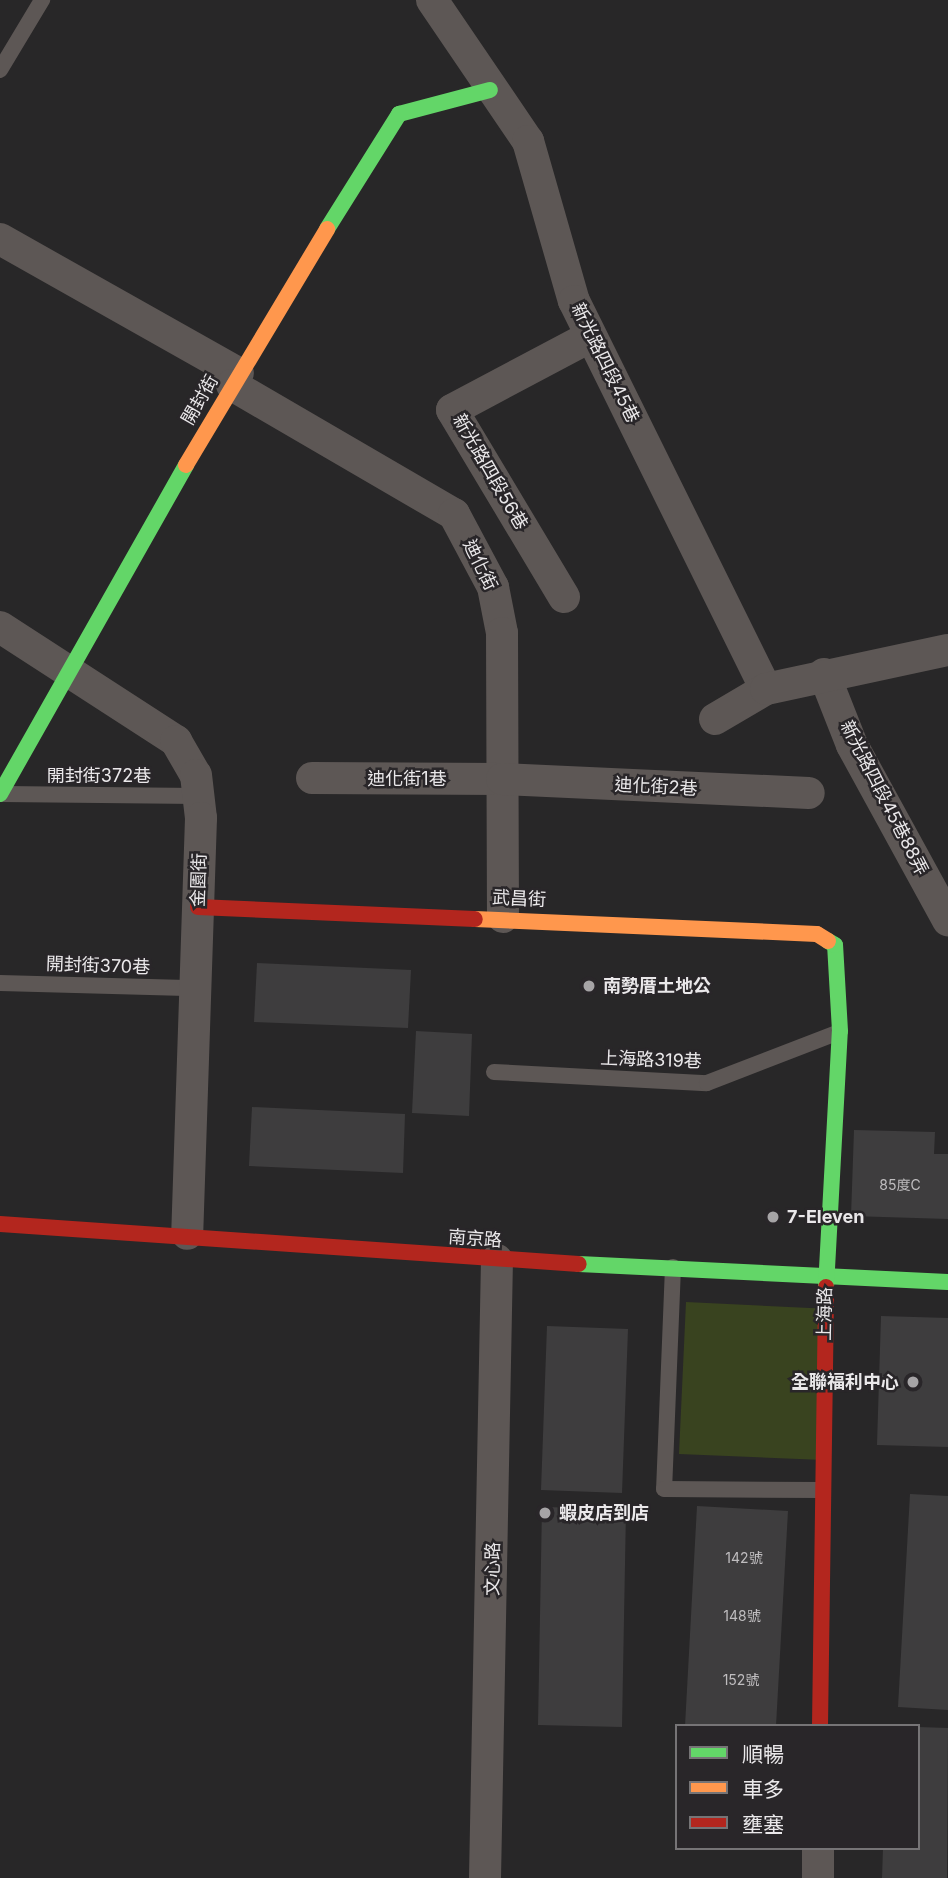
<!DOCTYPE html>
<html>
<head>
<meta charset="utf-8">
<style>
	body { margin:0 }
	#map { position:relative; width:948px; height:1878px; overflow:hidden; background:#282728; font-family:Inter,"Noto Sans TC",sans-serif }
	div>[style] { position:absolute }
	[style*='--x'] { left:calc(var(--x)*1px); top:calc(var(--y)*1px); width:calc(var(--w)*1px); rotate:calc(var(--a)*1deg) }
	.green>* { inset:0; background:#39431f }
	.building>* { inset:0; background:#3e3d3e }
	.lane>* { height:16px; margin:-8px; padding:0 8px; transform-origin:8px; border-radius:8px; background:#5d5755 }
	.street>* { height:32px; margin:-16px; padding:0 16px; transform-origin:16px; border-radius:16px; background:#5d5755 }
	.fast>* { height:16px; margin:-8px; padding:0 8px; transform-origin:8px; border-radius:8px; background:#63d668 }
	.slow>* { height:16px; margin:-8px; padding:0 8px; transform-origin:8px; border-radius:8px; background:#ff974d }
	.jam>* { height:16px; margin:-8px; padding:0 8px; transform-origin:8px; border-radius:8px; background:#b3261e }
	.dots>* { width:19px; height:19px; translate:-50% -50%; box-sizing:border-box; border:4px solid #292629; border-radius:50% }
	span { translate:-50% -50%; white-space:nowrap; text-align:center; line-height:1.15; -webkit-text-stroke:5px #292629; paint-order:stroke }
	.number-label { font-size:14px; color:#bfbdbf }
	.number-label span { -webkit-text-stroke-width:0 }
	.street-label { font-size:18px; color:#eae8ea }
	.poi-label { font-size:18px; color:#eae8ea; font-weight:700 }
	.left { translate:0 -50%; text-align:left }
	.right { translate:-100% -50%; text-align:right }
	.legend { position:absolute; left:675px; top:1724px; width:245px; height:126px; box-sizing:border-box; background:#292629; border:2px solid #767476; margin:0; padding:9px 12px; list-style:none; font-size:21px; color:#eae8ea }
	.legend li { display:flex; align-items:center; gap:14px; height:35px }
	.legend b { width:35px; border:2px solid #767476 }
</style>
</head>
<body>
<div id="map">
	<div class="green">
		<div style="clip-path:polygon(686px 1302px,831px 1309px,824px 1460px,679px 1454px)"></div>
	</div>
	<div class="building">
		<div style="clip-path:polygon(257px 963px,411px 970px,408px 1028px,254px 1022px)"></div>
		<div style="clip-path:polygon(416px 1031px,472px 1034px,469px 1116px,412px 1113px)"></div>
		<div style="clip-path:polygon(252px 1107px,405px 1114px,403px 1173px,249px 1166px)"></div>
		<div style="clip-path:polygon(854px 1130px,935px 1132px,934px 1154px,948px 1154px,948px 1219px,851px 1216px)"></div>
		<div style="clip-path:polygon(881px 1316px,948px 1318px,948px 1447px,877px 1445px)"></div>
		<div style="clip-path:polygon(547px 1326px,628px 1329px,622px 1493px,541px 1490px)"></div>
		<div style="clip-path:polygon(910px 1494px,948px 1496px,948px 1710px,898px 1707px)"></div>
		<div style="clip-path:polygon(697px 1506px,788px 1511px,776px 1726px,685px 1726px)"></div>
		<div style="clip-path:polygon(542px 1507px,626px 1509px,622px 1727px,538px 1725px)"></div>
		<div style="clip-path:polygon(918px 1727px,948px 1728px,947px 1878px,882px 1878px,883px 1848px,918px 1848px)"></div>
	</div>
	<div class="lane">
		<div style="--x:0;--y:70;--w:82;--a:-59"></div>
		<div style="--x:2;--y:794;--w:196;--a:0.6"></div>
		<div style="--x:0;--y:983;--w:196;--a:1.5"></div>
		<div style="--x:494;--y:1072;--w:213;--a:3"></div>
		<div style="--x:707;--y:1083;--w:142;--a:-21.1"></div>
		<div style="--x:673;--y:1267;--w:222;--a:92.3"></div>
		<div style="--x:664;--y:1489;--w:159;--a:0.4"></div>
	</div>
	<div class="street">
		<div style="--x:432;--y:0;--w:171;--a:55.8"></div>
		<div style="--x:528;--y:141;--w:166;--a:74"></div>
		<div style="--x:574;--y:301;--w:433;--a:63.7"></div>
		<div style="--x:0;--y:239;--w:273;--a:29.4"></div>
		<div style="--x:232;--y:385;--w:257;--a:30.2"></div>
		<div style="--x:454;--y:514;--w:83;--a:61.9"></div>
		<div style="--x:493;--y:587;--w:47;--a:78.9"></div>
		<div style="--x:502;--y:633;--w:284;--a:89.8"></div>
		<div style="--x:564;--y:597;--w:218;--a:-120.9"></div>
		<div style="--x:452;--y:410;--w:157;--a:-28"></div>
		<div style="--x:0;--y:627;--w:210;--a:32.9"></div>
		<div style="--x:176;--y:741;--w:39;--a:60"></div>
		<div style="--x:196;--y:775;--w:43;--a:83.4"></div>
		<div style="--x:201;--y:818;--w:416;--a:91.9"></div>
		<div style="--x:824;--y:674;--w:76;--a:68.5"></div>
		<div style="--x:852;--y:745;--w:200;--a:61.3"></div>
		<div style="--x:715;--y:719;--w:59;--a:-30.5"></div>
		<div style="--x:766;--y:689;--w:186;--a:-12.1"></div>
		<div style="--x:312;--y:778;--w:190;--a:0.3"></div>
		<div style="--x:502;--y:779;--w:307;--a:2.6"></div>
		<div style="--x:485;--y:1878;--w:618;--a:-88.89"></div>
		<div style="--x:818;--y:1878;--w:30;--a:-90"></div>
	</div>
	<div class="fast">
		<div style="--x:327;--y:229;--w:136;--a:-57.9"></div>
		<div style="--x:399;--y:114;--w:94;--a:-14.8"></div>
		<div style="--x:0;--y:794;--w:378;--a:-60.5"></div>
		<div style="--x:579;--y:1264;--w:369;--a:2.8"></div>
		<div style="--x:826;--y:1287;--w:256;--a:-86.9"></div>
		<div style="--x:840;--y:1031;--w:86;--a:-93.3"></div>
		<div style="--x:835;--y:945;--w:8;--a:-150"></div>
	</div>
	<div class="slow">
		<div style="--x:186;--y:465;--w:275;--a:-59.1"></div>
		<div style="--x:475;--y:919;--w:342;--a:2.5"></div>
		<div style="--x:817;--y:934;--w:13;--a:32"></div>
	</div>
	<div class="jam">
		<div style="--x:198;--y:907;--w:277;--a:2.5"></div>
		<div style="--x:0;--y:1224;--w:580;--a:3.95"></div>
		<div style="--x:820;--y:1726;--w:439;--a:-89.2"></div>
	</div>
	<div class="dots">
		<div style="left:589px;top:986px;background:#a6a4a6"></div>
		<div style="left:773px;top:1217px;background:#a6a4a6"></div>
		<div style="left:913px;top:1382px;background:#a6a4a6"></div>
		<div style="left:545px;top:1513px;background:#a6a4a6"></div>
	</div>
	<div class="number-label">
		<span style="left:900px;top:1185px">85度C</span>
		<span style="left:744px;top:1558px">142號</span>
		<span style="left:742px;top:1616px">148號</span>
		<span style="left:741px;top:1680px">152號</span>
	</div>
	<div class="street-label">
		<span style="left:605px;top:363px;rotate:64deg">新光路四段45巷</span>
		<span style="left:200px;top:400px;rotate:-60deg">開封街</span>
		<span style="left:490px;top:472px;rotate:60deg">新光路四段56巷</span>
		<span style="left:480px;top:565px;rotate:64deg">迪化街</span>
		<span style="left:99px;top:776px">開封街372巷</span>
		<span style="left:407px;top:779px">迪化街1巷</span>
		<span style="left:656px;top:787px;rotate:3deg">迪化街2巷</span>
		<span style="left:884px;top:798px;rotate:63deg">新光路四段45巷88弄</span>
		<span style="left:199px;top:880px;rotate:-88deg">金園街</span>
		<span style="left:519px;top:899px;rotate:3deg">武昌街</span>
		<span style="left:98px;top:966px;rotate:2deg">開封街370巷</span>
		<span style="left:651px;top:1060px;rotate:2deg">上海路319巷</span>
		<span style="left:475px;top:1239px;rotate:4deg">南京路</span>
		<span style="left:825px;top:1314px;rotate:-89deg">上海路</span>
		<span style="left:493px;top:1569px;rotate:-89deg">文心路</span>
	</div>
	<div class="poi-label">
		<span class="left" style="left:603px;top:986px">南勢厝土地公</span>
		<span class="left" style="left:787px;top:1217px">7-Eleven</span>
		<span class="right" style="left:899px;top:1382px">全聯福利中心</span>
		<span class="left" style="left:559px;top:1513px">蝦皮店到店</span>
	</div>
	<ul class="legend">
	<li><b style="height:9px;background:#63d668"></b>順暢</li>
	<li><b style="height:9px;background:#ff974d"></b>車多</li>
	<li><b style="height:9px;background:#b3261e"></b>壅塞</li>
	</ul>
</div>
</body>
</html>
